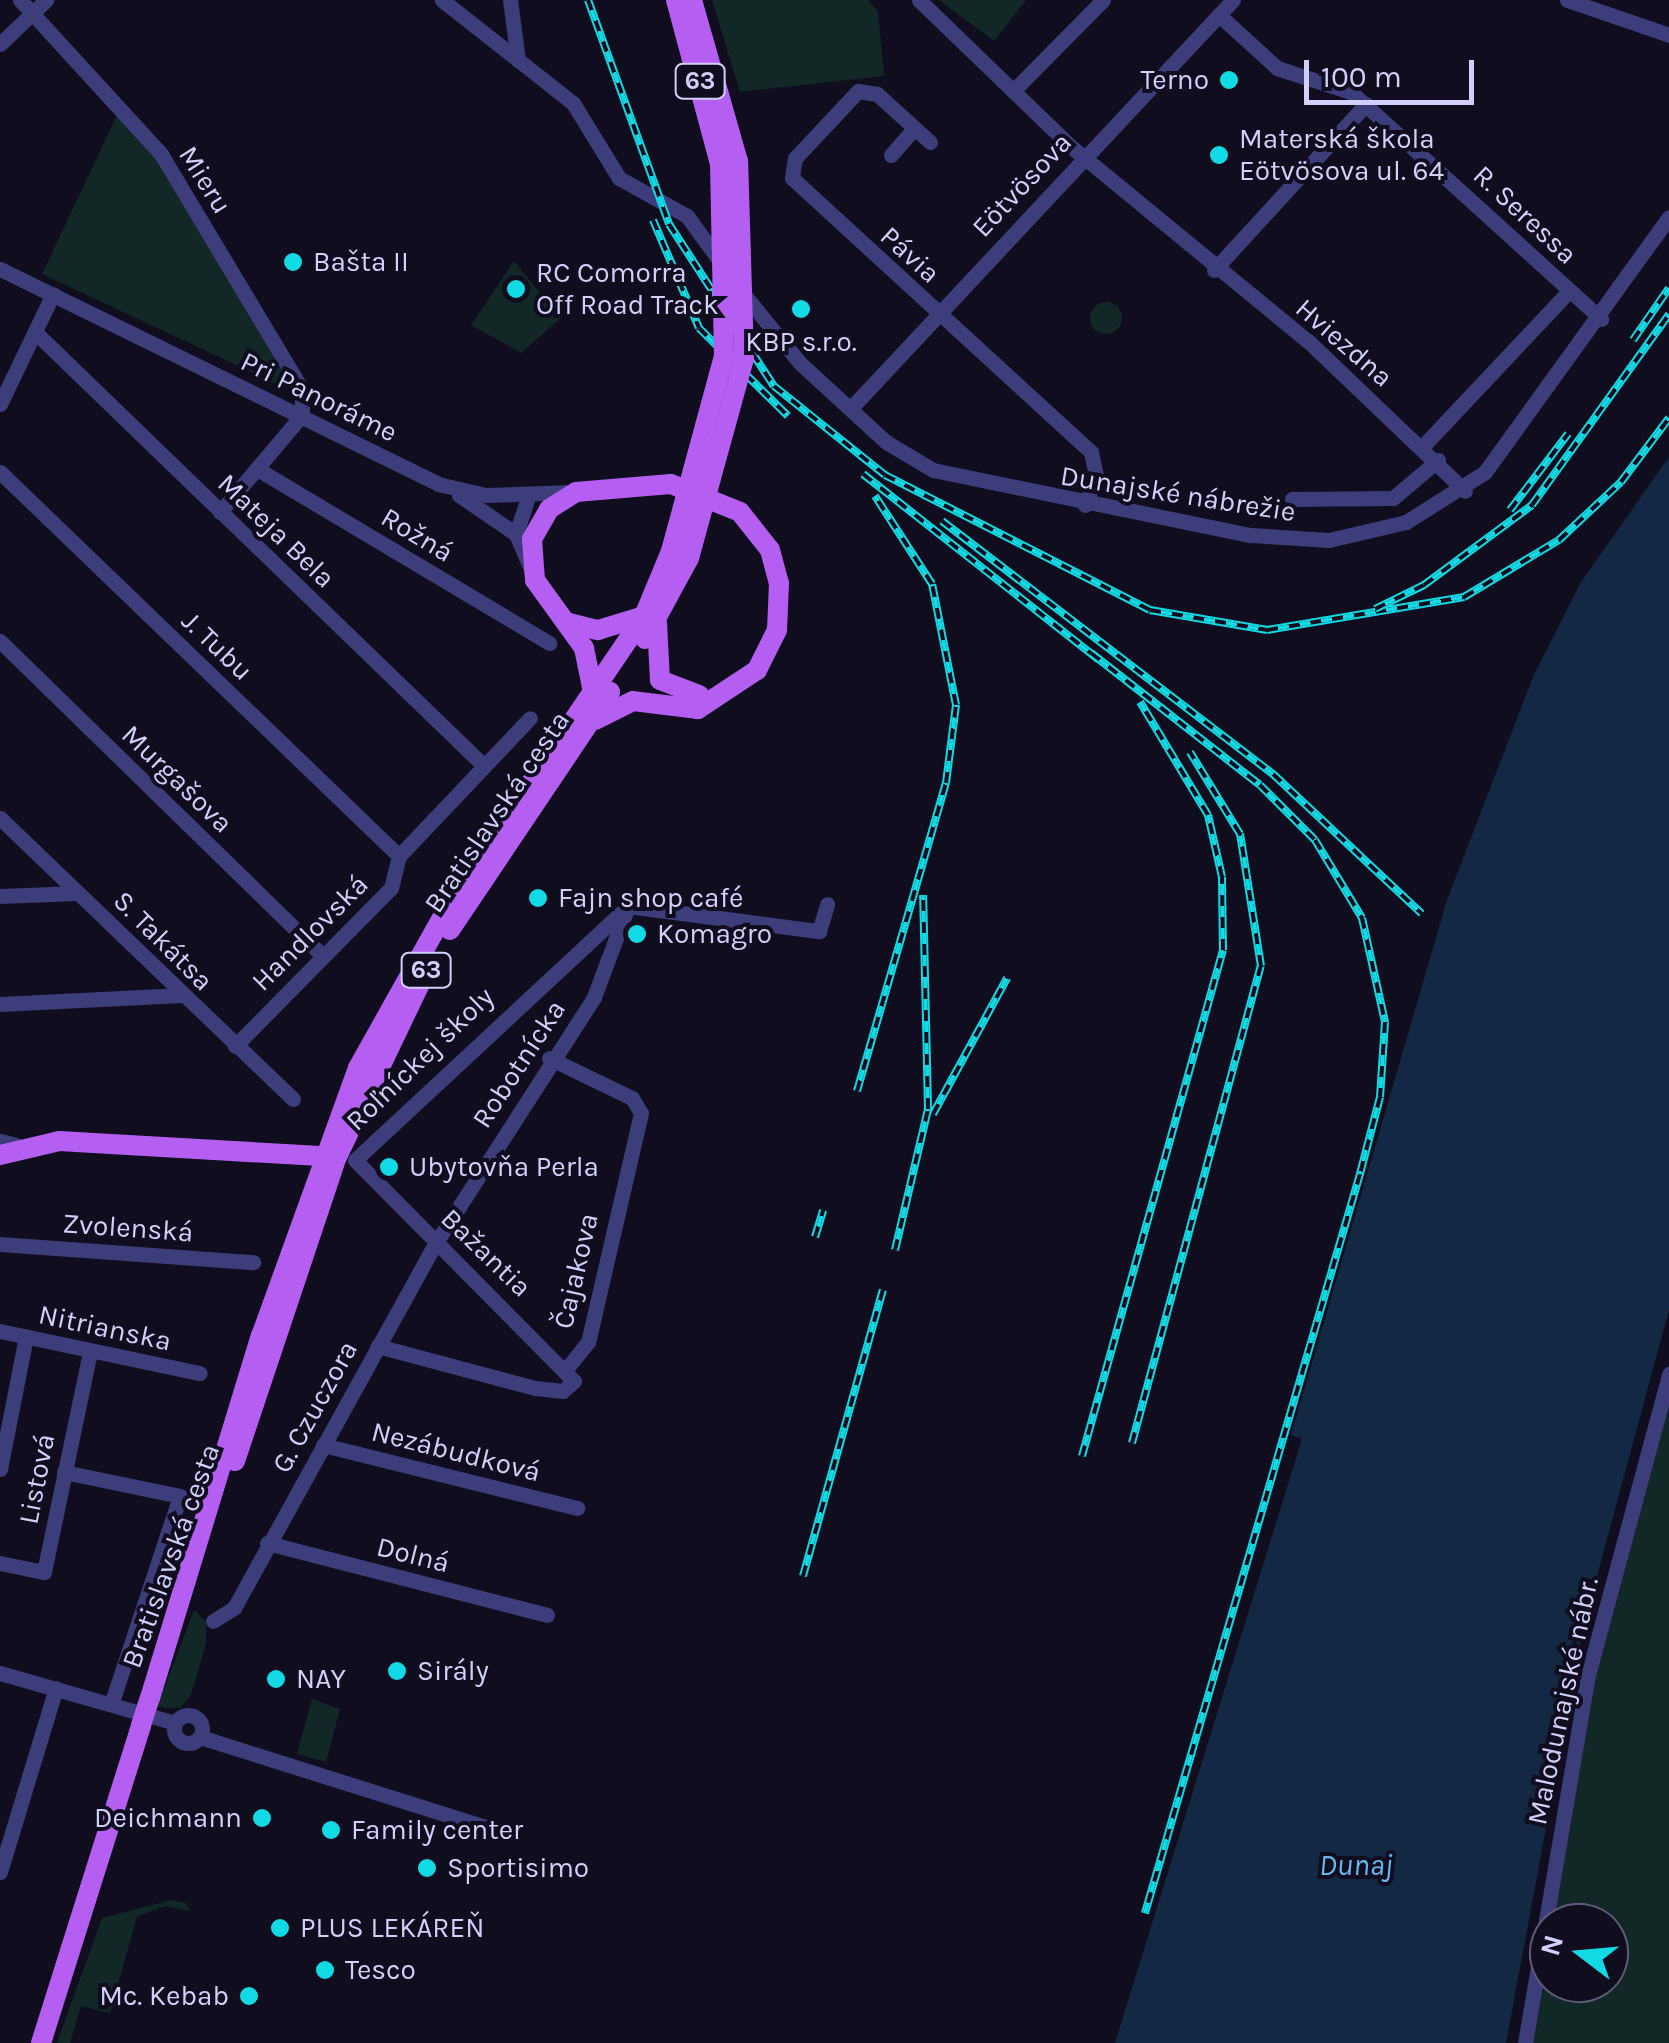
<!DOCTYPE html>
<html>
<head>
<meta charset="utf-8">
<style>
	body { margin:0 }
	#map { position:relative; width:1669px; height:2043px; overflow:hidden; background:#100e1e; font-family:Karla,sans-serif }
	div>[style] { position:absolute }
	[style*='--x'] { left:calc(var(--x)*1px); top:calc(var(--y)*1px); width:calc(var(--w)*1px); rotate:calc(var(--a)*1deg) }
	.green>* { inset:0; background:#112826 }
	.round { border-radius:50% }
	.water>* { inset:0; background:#122843 }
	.minor>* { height:15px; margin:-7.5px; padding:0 7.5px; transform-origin:7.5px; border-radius:7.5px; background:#3c3d7a }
	.minor>.ring { margin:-7.5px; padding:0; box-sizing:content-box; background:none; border:15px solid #3c3d7a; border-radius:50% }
	.major>* { height:20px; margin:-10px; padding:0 10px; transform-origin:10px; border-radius:10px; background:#b45ff2 }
	.rail>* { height:8px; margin-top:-4px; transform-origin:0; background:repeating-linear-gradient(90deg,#100e1e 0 11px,#12dae4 0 22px); box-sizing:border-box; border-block:2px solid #12dae4 }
	.major-bridge>* { height:20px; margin:-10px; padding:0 10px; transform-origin:10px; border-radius:10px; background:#b45ff2 }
	.dots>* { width:28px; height:28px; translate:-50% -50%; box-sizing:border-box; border:5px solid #100e1e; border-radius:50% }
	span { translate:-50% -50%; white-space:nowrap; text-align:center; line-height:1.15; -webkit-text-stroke:8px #100e1e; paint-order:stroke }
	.shield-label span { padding:2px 8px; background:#100e1e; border:2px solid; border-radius:8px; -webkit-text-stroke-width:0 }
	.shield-label { font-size:25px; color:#d2cffb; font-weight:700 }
	.poi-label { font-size:28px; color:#d2cffb }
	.right { translate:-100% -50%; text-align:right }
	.left { translate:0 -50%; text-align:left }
	.street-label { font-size:28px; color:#d2cffb }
	.water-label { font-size:30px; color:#65b8f3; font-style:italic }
	.north { position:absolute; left:1529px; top:1903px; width:100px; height:100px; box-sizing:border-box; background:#100e1e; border:2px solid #5e5b76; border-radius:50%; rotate:286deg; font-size:28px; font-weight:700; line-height:40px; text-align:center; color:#d2cffb }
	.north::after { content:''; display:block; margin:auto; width:35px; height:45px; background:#12dae4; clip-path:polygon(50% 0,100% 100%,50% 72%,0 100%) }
	.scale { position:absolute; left:1304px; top:60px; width:170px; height:45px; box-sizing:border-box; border:5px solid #d2cffb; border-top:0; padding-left:12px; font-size:30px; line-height:35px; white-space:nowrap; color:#d2cffb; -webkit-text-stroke:8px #100e1e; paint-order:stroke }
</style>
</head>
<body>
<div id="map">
	<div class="green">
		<div style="clip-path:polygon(712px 0,868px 0,878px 11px,884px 76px,740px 92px)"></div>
		<div style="clip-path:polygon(939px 0,1026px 0,994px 41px)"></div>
		<div style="clip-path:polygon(119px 111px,164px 169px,282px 370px,283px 387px,42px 274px)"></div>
		<div style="clip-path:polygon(514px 261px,561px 318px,521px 353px,471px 325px)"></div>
		<div class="round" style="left:1090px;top:302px;width:32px;height:32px"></div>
		<div style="clip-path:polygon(1669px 1392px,1669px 2043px,1530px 2043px,1549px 1931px,1549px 1983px,1609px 1983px,1609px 1923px,1550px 1923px,1587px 1704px)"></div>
		<div style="clip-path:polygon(194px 1610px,206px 1622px,206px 1643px,191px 1695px,180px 1708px,157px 1707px)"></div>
		<div style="clip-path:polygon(312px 1699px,340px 1709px,326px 1762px,297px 1754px)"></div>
		<div style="clip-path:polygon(171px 1900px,186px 1903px,190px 1911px,166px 1906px,137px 1916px,110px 2013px,81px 2006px,70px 2043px,57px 2043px,102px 1918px)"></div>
	</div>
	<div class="water">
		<div style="clip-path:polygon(1669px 457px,1669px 1310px,1584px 1624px,1506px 2043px,1115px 2043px,1302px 1439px,1291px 1435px,1447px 900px,1533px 677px,1581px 582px)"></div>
	</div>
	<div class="minor">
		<div style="--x:20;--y:0;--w:209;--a:47.5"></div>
		<div style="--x:161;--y:154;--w:275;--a:59.1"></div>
		<div style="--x:302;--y:390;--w:25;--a:90"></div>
		<div style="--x:442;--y:0;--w:167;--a:38.2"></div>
		<div style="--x:573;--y:103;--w:88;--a:58.5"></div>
		<div style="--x:619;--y:178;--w:78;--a:29.2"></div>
		<div style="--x:687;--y:216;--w:59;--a:53.9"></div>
		<div style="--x:510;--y:0;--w:61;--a:82.4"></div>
		<div style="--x:919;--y:0;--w:209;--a:44"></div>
		<div style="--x:1069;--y:145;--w:309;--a:39.4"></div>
		<div style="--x:1308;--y:341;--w:217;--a:43.7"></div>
		<div style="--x:1567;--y:0;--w:108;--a:18.9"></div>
		<div style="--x:1219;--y:15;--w:79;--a:42.4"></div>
		<div style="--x:1277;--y:68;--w:78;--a:18"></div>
		<div style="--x:1351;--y:92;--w:338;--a:42.2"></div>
		<div style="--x:0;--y:44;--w:64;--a:-43.7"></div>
		<div style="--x:1013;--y:91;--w:128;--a:-45.3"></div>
		<div style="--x:930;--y:142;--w:72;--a:-137.8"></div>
		<div style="--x:877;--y:94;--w:19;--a:-171"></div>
		<div style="--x:858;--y:91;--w:92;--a:133.2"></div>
		<div style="--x:795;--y:158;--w:20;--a:99"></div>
		<div style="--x:792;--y:178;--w:406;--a:42.5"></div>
		<div style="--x:1091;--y:452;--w:24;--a:78"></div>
		<div style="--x:1096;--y:475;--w:32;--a:110"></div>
		<div style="--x:891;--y:155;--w:35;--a:-49"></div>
		<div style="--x:0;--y:269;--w:488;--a:26.1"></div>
		<div style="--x:438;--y:484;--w:49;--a:12.9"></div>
		<div style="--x:486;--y:495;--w:88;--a:-2"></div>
		<div style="--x:1214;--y:270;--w:225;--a:-47.5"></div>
		<div style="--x:741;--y:291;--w:94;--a:50.6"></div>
		<div style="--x:801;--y:364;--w:115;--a:42.5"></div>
		<div style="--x:886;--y:442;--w:55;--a:30.8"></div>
		<div style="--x:933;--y:470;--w:325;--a:11.6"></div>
		<div style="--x:1251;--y:535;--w:78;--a:3.7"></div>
		<div style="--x:1329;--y:540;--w:79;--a:-13.2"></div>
		<div style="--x:1406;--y:522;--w:93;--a:-32.3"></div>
		<div style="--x:1485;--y:472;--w:314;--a:-54.2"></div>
		<div style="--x:35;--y:332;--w:623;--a:44.02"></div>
		<div style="--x:0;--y:404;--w:122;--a:-64.3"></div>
		<div style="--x:851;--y:408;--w:559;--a:-46.89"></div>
		<div style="--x:1423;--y:446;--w:213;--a:-46.7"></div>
		<div style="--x:259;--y:470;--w:338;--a:30.8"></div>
		<div style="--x:0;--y:472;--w:554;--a:43.9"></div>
		<div style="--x:459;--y:495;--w:69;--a:34.4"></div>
		<div style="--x:516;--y:534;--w:38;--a:67"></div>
		<div style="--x:1292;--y:499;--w:101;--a:-0.6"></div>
		<div style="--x:1393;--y:498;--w:59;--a:-40.2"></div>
		<div style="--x:220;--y:512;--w:127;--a:-49.8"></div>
		<div style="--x:516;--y:534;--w:40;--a:-72"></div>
		<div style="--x:0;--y:641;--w:447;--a:44.3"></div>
		<div style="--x:0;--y:818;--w:406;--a:43.8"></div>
		<div style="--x:0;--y:896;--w:77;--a:-2.2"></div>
		<div style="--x:0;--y:1004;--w:182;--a:-2.8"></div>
		<div style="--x:235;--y:1046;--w:222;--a:-45.4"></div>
		<div style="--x:391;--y:888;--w:33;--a:-76"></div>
		<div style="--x:399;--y:856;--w:190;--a:-46.5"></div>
		<div style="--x:549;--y:1058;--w:92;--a:25.7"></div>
		<div style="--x:632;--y:1098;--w:17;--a:59"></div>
		<div style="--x:641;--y:1113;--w:235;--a:103"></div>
		<div style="--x:588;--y:1342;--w:32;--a:129"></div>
		<div style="--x:0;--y:1141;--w:16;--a:14"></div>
		<div style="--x:355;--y:1160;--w:373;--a:-42.9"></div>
		<div style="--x:628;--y:906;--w:193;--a:7.5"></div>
		<div style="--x:819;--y:931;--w:28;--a:-73"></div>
		<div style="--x:355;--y:1160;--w:311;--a:45.3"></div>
		<div style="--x:574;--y:1381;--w:15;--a:138"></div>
		<div style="--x:563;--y:1391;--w:28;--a:-174"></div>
		<div style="--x:535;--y:1388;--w:163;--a:-165.1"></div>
		<div style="--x:0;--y:1244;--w:254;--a:4.1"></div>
		<div style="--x:0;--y:1331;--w:204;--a:11.9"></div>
		<div style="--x:323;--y:1445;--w:262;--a:13.9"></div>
		<div style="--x:0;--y:1469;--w:135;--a:-78.9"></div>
		<div style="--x:64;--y:1472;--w:118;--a:11.7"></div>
		<div style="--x:180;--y:1496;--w:217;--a:108.3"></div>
		<div style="--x:267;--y:1543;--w:289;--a:14.4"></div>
		<div style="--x:0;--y:1563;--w:45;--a:11.6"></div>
		<div style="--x:44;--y:1572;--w:226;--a:-78.2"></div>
		<div style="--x:213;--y:1621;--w:25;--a:-32"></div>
		<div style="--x:234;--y:1608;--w:419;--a:-61.1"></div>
		<div style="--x:437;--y:1241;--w:290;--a:-57.2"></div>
		<div style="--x:594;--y:997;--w:97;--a:-69.5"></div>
		<div style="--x:0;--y:1673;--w:182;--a:15.9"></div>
		<div class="ring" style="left:174px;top:1715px;width:13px;height:13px"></div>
		<div style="--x:200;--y:1737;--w:309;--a:17.5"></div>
		<div style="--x:0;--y:1872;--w:192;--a:-73.1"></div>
		<div style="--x:1525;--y:2043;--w:373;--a:-80.3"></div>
		<div style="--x:1588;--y:1675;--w:312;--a:-74.9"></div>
	</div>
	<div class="major">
		<div style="--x:676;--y:0;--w:170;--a:75"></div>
		<div style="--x:692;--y:0;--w:167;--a:74.1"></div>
		<div style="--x:569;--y:623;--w:30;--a:14"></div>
		<div style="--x:598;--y:630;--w:48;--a:-16.9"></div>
		<div style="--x:657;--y:623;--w:57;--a:87"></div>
		<div style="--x:660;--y:680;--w:42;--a:21"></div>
		<div style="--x:645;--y:639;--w:92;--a:-61.5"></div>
		<div style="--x:593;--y:692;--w:45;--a:-101.6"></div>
		<div style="--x:584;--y:648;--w:84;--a:-125.8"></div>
		<div style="--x:535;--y:580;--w:41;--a:-94.2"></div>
		<div style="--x:532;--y:539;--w:34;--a:-60"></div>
		<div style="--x:549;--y:509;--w:32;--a:-32"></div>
		<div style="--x:576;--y:492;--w:95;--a:-4.8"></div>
		<div style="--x:671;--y:484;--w:74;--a:22.1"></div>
		<div style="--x:740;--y:512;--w:48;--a:51.7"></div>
		<div style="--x:770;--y:550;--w:34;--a:75"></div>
		<div style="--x:779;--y:583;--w:47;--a:92.4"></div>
		<div style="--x:777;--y:630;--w:45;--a:116.6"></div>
		<div style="--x:757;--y:670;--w:71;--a:146.5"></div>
		<div style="--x:698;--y:709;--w:65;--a:-173"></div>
		<div style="--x:633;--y:701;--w:42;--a:153.4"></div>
		<div style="--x:450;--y:930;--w:287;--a:-56.1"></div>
		<div style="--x:0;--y:1155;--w:61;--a:-13.3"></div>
		<div style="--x:59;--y:1141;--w:275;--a:3.3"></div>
		<div style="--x:235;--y:1461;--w:321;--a:-71.5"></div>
		<div style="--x:337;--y:1157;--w:211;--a:-64.4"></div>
		<div style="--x:150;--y:1698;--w:379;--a:-73"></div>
		<div style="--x:261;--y:1336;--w:285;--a:-70.1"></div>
		<div style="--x:358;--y:1068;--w:201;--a:-60.8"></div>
		<div style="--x:456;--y:893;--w:335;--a:-55.8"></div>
		<div style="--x:644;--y:616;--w:70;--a:-67.4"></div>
		<div style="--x:41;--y:2043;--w:333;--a:-72.5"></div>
	</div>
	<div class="rail">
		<div style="--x:588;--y:0;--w:238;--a:70.1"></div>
		<div style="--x:669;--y:224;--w:193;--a:57.1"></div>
		<div style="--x:774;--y:386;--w:142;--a:38.7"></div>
		<div style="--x:885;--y:475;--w:297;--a:27"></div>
		<div style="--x:1150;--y:610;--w:119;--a:9.7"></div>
		<div style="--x:1267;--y:630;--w:200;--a:-9.5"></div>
		<div style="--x:1464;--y:597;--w:111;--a:-31"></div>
		<div style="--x:1559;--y:540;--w:85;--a:-43.1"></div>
		<div style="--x:1621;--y:482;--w:80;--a:-53.1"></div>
		<div style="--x:653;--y:220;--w:117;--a:66.9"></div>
		<div style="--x:699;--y:328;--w:125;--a:44.7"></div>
		<div style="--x:1633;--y:340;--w:63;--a:-55.3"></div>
		<div style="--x:863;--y:474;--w:300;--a:38.2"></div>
		<div style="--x:1510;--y:510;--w:96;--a:-52.7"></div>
		<div style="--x:942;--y:521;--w:417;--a:37.4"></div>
		<div style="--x:1273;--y:774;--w:204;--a:43.2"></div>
		<div style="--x:1375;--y:609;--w:55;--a:-26.1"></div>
		<div style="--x:1424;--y:585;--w:134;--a:-36.5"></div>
		<div style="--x:1532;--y:505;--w:235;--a:-54.3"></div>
		<div style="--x:1091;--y:653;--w:214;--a:38"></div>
		<div style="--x:1260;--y:785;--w:78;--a:45"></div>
		<div style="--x:1315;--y:840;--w:91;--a:58.9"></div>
		<div style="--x:1362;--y:918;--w:107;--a:77.5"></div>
		<div style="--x:1385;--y:1022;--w:75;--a:93.8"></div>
		<div style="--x:1380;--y:1097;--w:80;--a:104.6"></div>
		<div style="--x:1360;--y:1174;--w:770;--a:106.22"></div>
		<div style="--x:857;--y:1091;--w:321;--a:-73.9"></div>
		<div style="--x:946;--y:783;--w:79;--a:-82.7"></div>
		<div style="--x:956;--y:705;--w:123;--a:-101.2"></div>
		<div style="--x:932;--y:584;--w:105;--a:-122.9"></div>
		<div style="--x:933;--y:1114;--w:155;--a:-61.4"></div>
		<div style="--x:815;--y:1237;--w:28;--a:-73"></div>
		<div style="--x:895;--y:1250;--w:145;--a:-76.8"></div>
		<div style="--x:928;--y:1109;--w:214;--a:-91.3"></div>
		<div style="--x:1132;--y:1443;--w:494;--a:-74.9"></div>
		<div style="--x:1261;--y:966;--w:134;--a:-99"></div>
		<div style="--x:1240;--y:834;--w:96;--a:-121.4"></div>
		<div style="--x:1082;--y:1456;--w:525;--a:-74.43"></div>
		<div style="--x:1223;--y:950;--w:73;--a:-90.8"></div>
		<div style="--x:1222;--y:877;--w:64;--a:-102.7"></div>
		<div style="--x:1208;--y:815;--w:132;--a:-121"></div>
		<div style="--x:803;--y:1576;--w:297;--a:-74.4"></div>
	</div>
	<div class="major-bridge">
		<div style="--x:671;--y:551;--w:202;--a:-74.8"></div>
		<div style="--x:724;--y:356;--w:192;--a:-91.2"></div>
		<div style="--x:689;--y:558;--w:206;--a:-74.6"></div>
		<div style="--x:744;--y:359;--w:198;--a:-91.7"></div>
		<div style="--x:141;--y:1725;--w:28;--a:-72"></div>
	</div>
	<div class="dots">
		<div style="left:1229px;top:80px;background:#12dae4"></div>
		<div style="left:1219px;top:155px;background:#12dae4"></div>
		<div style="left:293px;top:262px;background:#12dae4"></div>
		<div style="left:516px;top:289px;background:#12dae4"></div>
		<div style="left:801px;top:309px;background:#12dae4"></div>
		<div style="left:538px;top:898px;background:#12dae4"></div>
		<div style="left:637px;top:934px;background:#12dae4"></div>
		<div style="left:389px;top:1167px;background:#12dae4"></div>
		<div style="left:397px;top:1671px;background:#12dae4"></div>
		<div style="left:276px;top:1679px;background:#12dae4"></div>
		<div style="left:262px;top:1818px;background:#12dae4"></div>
		<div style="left:331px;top:1830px;background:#12dae4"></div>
		<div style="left:427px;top:1868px;background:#12dae4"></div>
		<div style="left:280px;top:1928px;background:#12dae4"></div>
		<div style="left:325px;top:1970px;background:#12dae4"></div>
		<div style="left:249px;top:1996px;background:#12dae4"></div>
	</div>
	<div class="shield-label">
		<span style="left:700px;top:81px">63</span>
		<span style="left:426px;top:970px">63</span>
	</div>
	<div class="poi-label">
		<span class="right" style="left:1209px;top:80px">Terno</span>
		<span class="left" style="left:1239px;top:155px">Materská škola<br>Eötvösova ul. 64</span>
		<span class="left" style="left:313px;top:262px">Bašta II</span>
		<span class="left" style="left:536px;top:289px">RC Comorra<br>Off Road Track</span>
		<span style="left:801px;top:342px">KBP s.r.o.</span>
		<span class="left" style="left:558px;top:898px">Fajn shop café</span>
		<span class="left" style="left:657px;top:934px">Komagro</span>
		<span class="left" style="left:409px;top:1167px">Ubytovňa Perla</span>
		<span class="left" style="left:417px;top:1671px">Sirály</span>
		<span class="left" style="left:296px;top:1679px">NAY</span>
		<span class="right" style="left:242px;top:1818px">Deichmann</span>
		<span class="left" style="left:351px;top:1830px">Family center</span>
		<span class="left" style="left:447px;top:1868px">Sportisimo</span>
		<span class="left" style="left:300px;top:1928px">PLUS LEKÁREŇ</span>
		<span class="left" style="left:345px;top:1970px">Tesco</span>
		<span class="right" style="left:229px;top:1996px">Mc. Kebab</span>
	</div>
	<div class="street-label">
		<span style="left:205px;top:180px;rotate:58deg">Mieru</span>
		<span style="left:1022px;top:185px;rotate:-47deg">Eötvösova</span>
		<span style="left:1525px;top:215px;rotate:43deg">R. Seressa</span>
		<span style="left:910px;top:255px;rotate:42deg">Pávia</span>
		<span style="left:1344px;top:343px;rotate:41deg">Hviezdna</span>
		<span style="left:319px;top:397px;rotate:26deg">Pri Panoráme</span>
		<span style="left:1178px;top:494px;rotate:9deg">Dunajské nábrežie</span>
		<span style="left:276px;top:531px;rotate:44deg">Mateja Bela</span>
		<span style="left:417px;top:535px;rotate:31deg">Rožná</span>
		<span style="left:217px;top:646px;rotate:44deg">J. Tubu</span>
		<span style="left:177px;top:779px;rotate:44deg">Murgašova</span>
		<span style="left:497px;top:812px;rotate:-56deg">Bratislavská cesta</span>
		<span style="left:310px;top:933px;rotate:-45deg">Handlovská</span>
		<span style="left:163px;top:941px;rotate:45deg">S. Takátsa</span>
		<span style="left:420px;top:1059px;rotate:-44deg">Roľníckej školy</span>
		<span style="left:519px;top:1064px;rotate:-57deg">Robotnícka</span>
		<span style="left:128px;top:1228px;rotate:4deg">Zvolenská</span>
		<span style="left:486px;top:1253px;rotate:44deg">Bažantia</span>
		<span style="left:576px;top:1271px;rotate:-77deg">Čajakova</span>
		<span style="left:105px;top:1328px;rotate:12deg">Nitrianska</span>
		<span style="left:315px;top:1407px;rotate:-61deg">G. Czuczora</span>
		<span style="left:456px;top:1452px;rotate:14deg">Nezábudková</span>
		<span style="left:37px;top:1479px;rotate:-79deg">Listová</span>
		<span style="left:413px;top:1555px;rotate:14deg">Dolná</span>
		<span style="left:171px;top:1556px;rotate:-70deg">Bratislavská cesta</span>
		<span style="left:1563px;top:1701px;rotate:-78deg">Malodunajské nábr.</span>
	</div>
	<div class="water-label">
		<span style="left:1356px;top:1865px">Dunaj</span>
	</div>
	<div class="north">N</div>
	<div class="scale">100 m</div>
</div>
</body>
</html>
